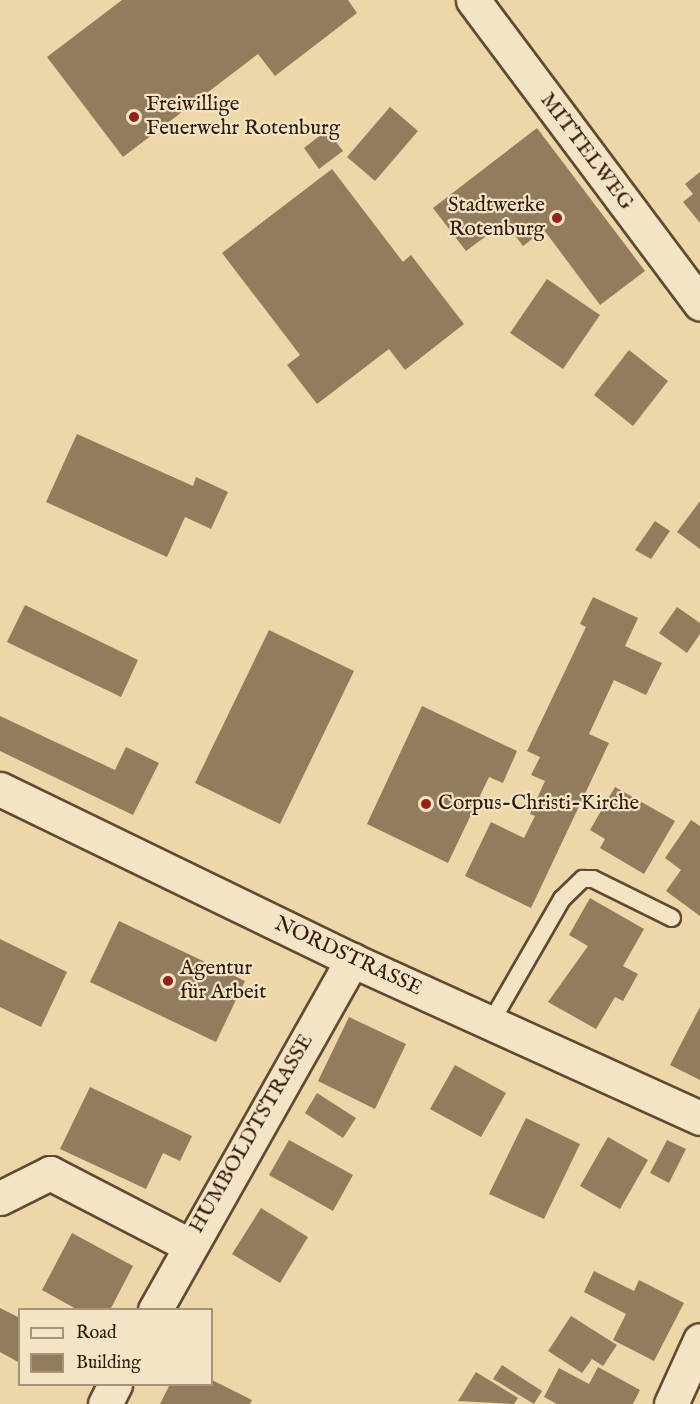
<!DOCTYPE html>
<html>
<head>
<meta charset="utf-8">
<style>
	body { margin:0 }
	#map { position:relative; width:700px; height:1404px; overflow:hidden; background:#edd6a7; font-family:"IM FELL English",serif }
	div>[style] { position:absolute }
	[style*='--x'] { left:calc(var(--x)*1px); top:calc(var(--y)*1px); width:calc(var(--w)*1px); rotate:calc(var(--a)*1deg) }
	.building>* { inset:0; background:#937c5d }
	.roads { filter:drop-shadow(2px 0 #604933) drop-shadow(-2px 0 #604933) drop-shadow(0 2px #604933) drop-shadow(0 -2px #604933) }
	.lane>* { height:16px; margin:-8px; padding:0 8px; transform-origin:8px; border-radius:8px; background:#f3e4c6 }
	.street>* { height:33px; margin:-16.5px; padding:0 16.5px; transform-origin:16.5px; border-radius:16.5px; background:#f3e4c6 }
	.dots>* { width:16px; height:16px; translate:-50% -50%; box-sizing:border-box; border:3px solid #f3e4c6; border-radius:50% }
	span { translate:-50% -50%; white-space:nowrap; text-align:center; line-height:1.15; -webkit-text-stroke:4.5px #f3e4c6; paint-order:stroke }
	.poi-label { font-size:21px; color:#311a0c }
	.left { translate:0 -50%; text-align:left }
	.right { translate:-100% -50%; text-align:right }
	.street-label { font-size:21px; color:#311a0c }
	.legend { position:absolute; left:18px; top:1308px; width:195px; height:78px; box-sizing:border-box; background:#f3e4c6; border:2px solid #a5937c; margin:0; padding:8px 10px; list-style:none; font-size:18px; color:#311a0c }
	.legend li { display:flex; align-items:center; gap:12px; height:30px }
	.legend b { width:30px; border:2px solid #a5937c }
</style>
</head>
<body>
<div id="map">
	<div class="building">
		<div style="clip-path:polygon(122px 0,348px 0,357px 13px,275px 76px,258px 54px,123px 157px,47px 57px)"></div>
		<div style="clip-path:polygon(390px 107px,418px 131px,375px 181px,347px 157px)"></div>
		<div style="clip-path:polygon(537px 128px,645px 271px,600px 305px,544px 230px,523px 246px,505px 222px,466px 251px,433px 208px)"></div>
		<div style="clip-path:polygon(327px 130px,343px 151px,319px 169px,304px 148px)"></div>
		<div style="clip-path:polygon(332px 169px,403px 262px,411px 255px,464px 324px,405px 370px,389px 349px,317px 404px,287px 365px,300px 355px,222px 253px)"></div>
		<div style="clip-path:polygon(700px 172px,700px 223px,683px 202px,693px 194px,685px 184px)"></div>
		<div style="clip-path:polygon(547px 279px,600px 315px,563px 369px,510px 333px)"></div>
		<div style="clip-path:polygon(629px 350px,668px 381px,633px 426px,594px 395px)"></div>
		<div style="clip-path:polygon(77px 434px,193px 486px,196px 477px,228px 492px,211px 529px,185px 517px,167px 557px,46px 502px)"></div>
		<div style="clip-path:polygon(700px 501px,700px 549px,677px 532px)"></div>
		<div style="clip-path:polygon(655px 521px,670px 531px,651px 559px,635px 550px)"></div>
		<div style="clip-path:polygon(593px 597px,638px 618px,625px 646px,662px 663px,646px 695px,614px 680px,589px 734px,609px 743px,531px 908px,465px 876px,491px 822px,524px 838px,535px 816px,530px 814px,545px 781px,531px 775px,540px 757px,527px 751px,586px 627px,580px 624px)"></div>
		<div style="clip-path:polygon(25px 605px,138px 660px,121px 697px,7px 642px)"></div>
		<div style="clip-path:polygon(677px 607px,700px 623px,700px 634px,687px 653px,659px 633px)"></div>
		<div style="clip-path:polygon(269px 630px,354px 671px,280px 824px,195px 783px)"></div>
		<div style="clip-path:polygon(422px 706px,517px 751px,503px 783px,489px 777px,448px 863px,367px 824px)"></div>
		<div style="clip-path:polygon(0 716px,115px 770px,126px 747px,159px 763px,133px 815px,0 751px)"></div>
		<div style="clip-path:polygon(615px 787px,675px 821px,644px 874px,600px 848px,605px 839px,590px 830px)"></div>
		<div style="clip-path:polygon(691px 820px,700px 826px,700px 916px,666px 891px,681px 870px,665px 858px)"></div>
		<div style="clip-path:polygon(590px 898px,644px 929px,623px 966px,638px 974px,623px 1001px,615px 997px,596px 1029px,548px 1002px,588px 946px,569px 935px)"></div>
		<div style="clip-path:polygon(119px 921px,245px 981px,216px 1042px,90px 982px)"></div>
		<div style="clip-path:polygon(0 939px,67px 972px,41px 1027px,0 1007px)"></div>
		<div style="clip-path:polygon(700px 1007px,700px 1080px,670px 1065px)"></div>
		<div style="clip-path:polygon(349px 1017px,406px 1044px,375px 1109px,318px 1081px)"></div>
		<div style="clip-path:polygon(455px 1065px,506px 1093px,481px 1137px,430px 1109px)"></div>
		<div style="clip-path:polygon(90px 1087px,192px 1136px,180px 1161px,163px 1153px,146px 1189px,60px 1149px)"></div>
		<div style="clip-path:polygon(317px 1093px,356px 1118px,343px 1138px,305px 1113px)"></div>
		<div style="clip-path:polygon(526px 1118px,580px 1144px,544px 1219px,489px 1194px)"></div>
		<div style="clip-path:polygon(608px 1137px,648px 1160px,620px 1209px,580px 1186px)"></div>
		<div style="clip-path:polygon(289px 1140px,353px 1175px,333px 1211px,269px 1175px)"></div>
		<div style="clip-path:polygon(667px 1140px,686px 1149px,669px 1183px,650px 1173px)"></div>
		<div style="clip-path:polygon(261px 1208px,308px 1237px,280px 1283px,232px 1254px)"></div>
		<div style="clip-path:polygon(72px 1233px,133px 1266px,110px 1310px,78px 1310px,42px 1290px)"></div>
		<div style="clip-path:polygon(594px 1271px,634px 1291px,639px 1280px,684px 1303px,654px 1361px,613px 1340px,626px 1314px,584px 1292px)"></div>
		<div style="clip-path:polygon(0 1308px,20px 1318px,20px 1363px,0 1352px)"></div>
		<div style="clip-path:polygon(571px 1316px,617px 1345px,603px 1366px,592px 1359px,582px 1373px,548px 1351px)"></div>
		<div style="clip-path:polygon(502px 1365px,542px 1391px,534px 1404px,493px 1379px)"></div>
		<div style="clip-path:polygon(598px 1367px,640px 1390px,633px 1404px,557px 1404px,544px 1397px,559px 1368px,589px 1384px)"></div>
		<div style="clip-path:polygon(476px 1372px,518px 1398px,514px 1404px,458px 1401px)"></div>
		<div style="clip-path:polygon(212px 1380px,252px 1400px,250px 1404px,160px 1404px,170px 1384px,212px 1384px)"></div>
	</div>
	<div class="roads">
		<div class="lane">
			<div style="--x:490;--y:1024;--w:144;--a:-60.1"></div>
			<div style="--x:562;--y:899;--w:29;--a:-44"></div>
			<div style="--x:583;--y:879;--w:10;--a:0"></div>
			<div style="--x:593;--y:879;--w:88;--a:26.3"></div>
		</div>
		<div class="street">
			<div style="--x:473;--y:0;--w:379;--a:53.2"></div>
			<div style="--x:0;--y:789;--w:391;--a:25.9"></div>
			<div style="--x:352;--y:960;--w:382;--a:24.4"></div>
			<div style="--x:0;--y:1198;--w:56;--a:-26.6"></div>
			<div style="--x:50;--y:1173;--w:157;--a:27.4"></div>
			<div style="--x:155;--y:1310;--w:402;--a:-60.6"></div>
			<div style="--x:105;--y:1404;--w:22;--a:-63"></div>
			<div style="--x:671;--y:1404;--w:70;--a:-65.6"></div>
		</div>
	</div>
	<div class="dots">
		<div style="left:134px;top:117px;background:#8f2418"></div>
		<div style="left:557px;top:218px;background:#8f2418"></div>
		<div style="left:426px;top:804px;background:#8f2418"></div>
		<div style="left:168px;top:981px;background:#8f2418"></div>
	</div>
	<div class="poi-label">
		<span class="left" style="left:146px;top:117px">Freiwillige<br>Feuerwehr Rotenburg</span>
		<span class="right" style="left:545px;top:218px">Stadtwerke<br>Rotenburg</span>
		<span class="left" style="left:438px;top:804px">Corpus-Christi-Kirche</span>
		<span class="left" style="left:180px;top:981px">Agentur<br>für Arbeit</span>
	</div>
	<div class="street-label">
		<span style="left:586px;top:152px;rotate:53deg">MITTELWEG</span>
		<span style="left:348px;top:957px;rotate:25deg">NORDSTRASSE</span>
		<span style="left:252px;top:1134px;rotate:-60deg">HUMBOLDTSTRASSE</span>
	</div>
	<ul class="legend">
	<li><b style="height:8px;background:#f3e4c6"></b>Road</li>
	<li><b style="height:16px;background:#937c5d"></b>Building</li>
	</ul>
</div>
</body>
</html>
